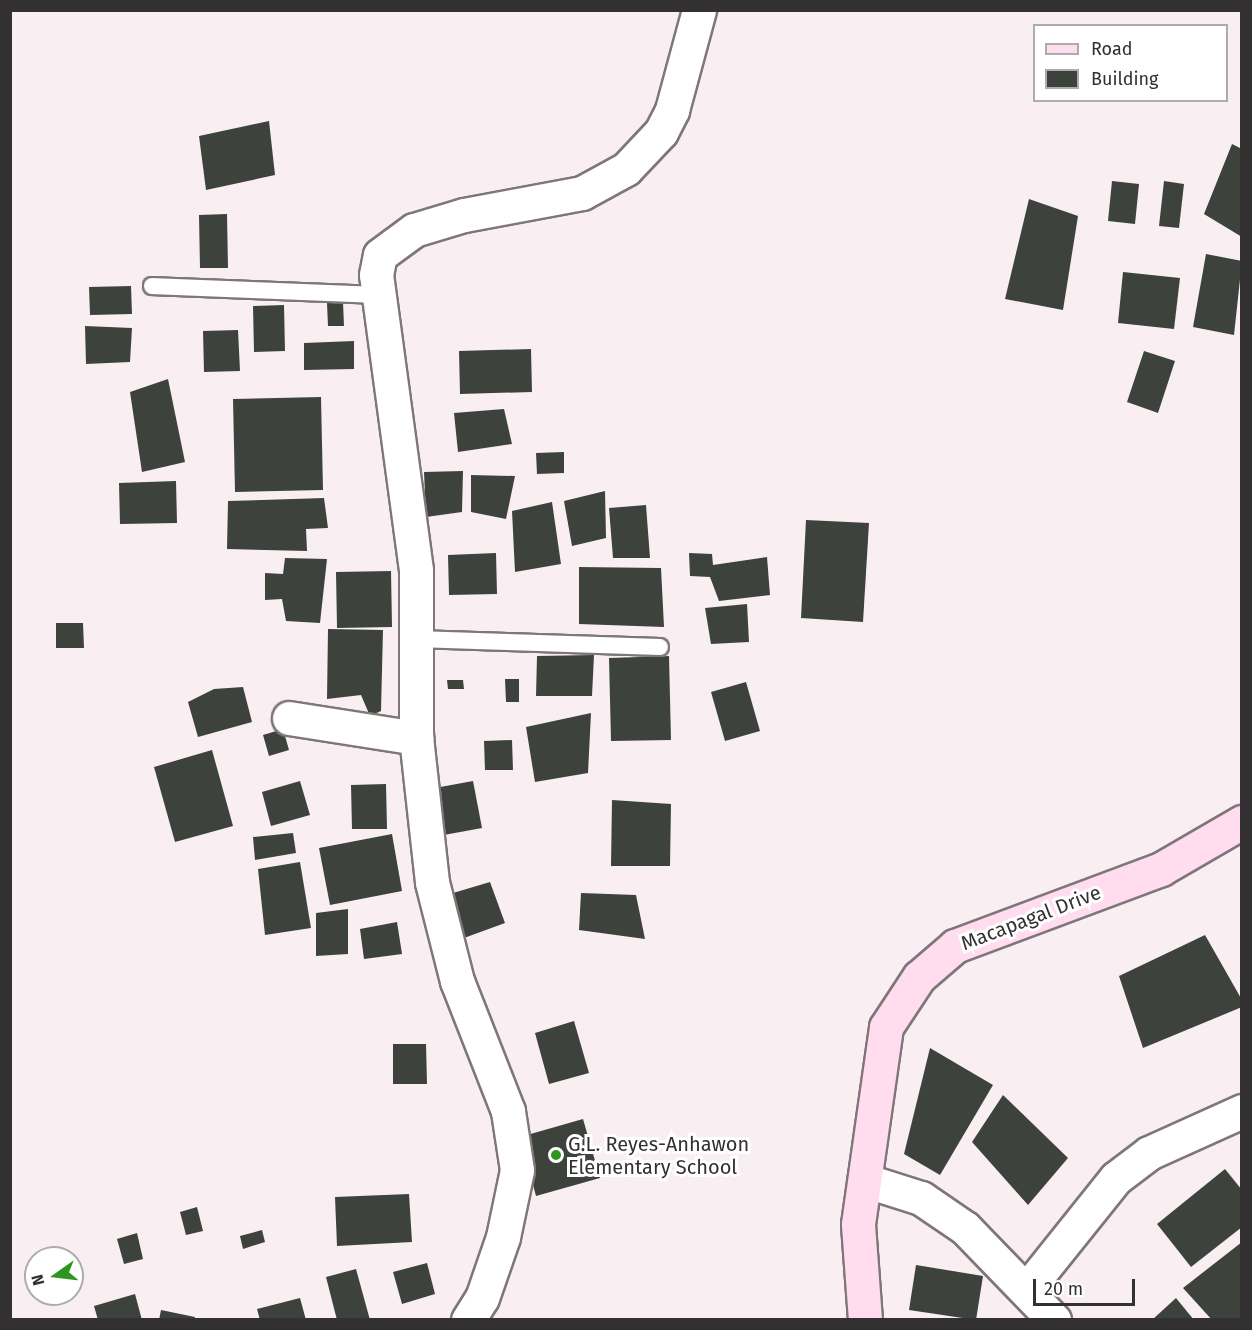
<!DOCTYPE html>
<html>
<head>
<meta charset="utf-8">
<style>
	body { margin:0 }
	#map { position:relative; width:1252px; height:1330px; overflow:hidden; background:#f9eff3; font-family:"Fira Sans",sans-serif }
	div>[style] { position:absolute }
	[style*='--x'] { left:calc(var(--x)*1px); top:calc(var(--y)*1px); width:calc(var(--w)*1px); rotate:calc(var(--a)*1deg) }
	.building>* { inset:0; background:#3d433c }
	.roads { filter:drop-shadow(2px 0 #7f767a) drop-shadow(-2px 0 #7f767a) drop-shadow(0 2px #7f767a) drop-shadow(0 -2px #7f767a) }
	.lane>* { height:16px; margin:-8px; padding:0 8px; transform-origin:8px; border-radius:8px; background:#fff }
	.street>* { height:33px; margin:-16.5px; padding:0 16.5px; transform-origin:16.5px; border-radius:16.5px; background:#fff }
	.secondary>* { height:33px; margin:-16.5px; padding:0 16.5px; transform-origin:16.5px; border-radius:16.5px; background:#ffddef }
	.dots>* { width:16px; height:16px; translate:-50% -50%; box-sizing:border-box; border:3px solid #fff; border-radius:50% }
	span { translate:-50% -50%; white-space:nowrap; text-align:center; line-height:1.15; -webkit-text-stroke:6px #fff; paint-order:stroke }
	.street-label { font-size:20px; color:#333031 }
	.poi-label { font-size:20px; color:#333031 }
	.left { translate:0 -50%; text-align:left }
	.frame { position:absolute; inset:0; border:12px solid #333031; pointer-events:none }
	.legend { position:absolute; left:1033px; top:24px; width:195px; height:78px; box-sizing:border-box; background:#fff; border:2px solid #adacad; margin:0; padding:8px 10px; list-style:none; font-size:18px; color:#333031 }
	.legend li { display:flex; align-items:center; gap:12px; height:30px }
	.legend b { width:30px; border:2px solid #adacad }
	.north { position:absolute; left:24px; top:1246px; width:60px; height:60px; box-sizing:border-box; background:#fff; border:2px solid #adacad; border-radius:50%; rotate:256deg; font-size:16px; font-weight:700; line-height:24px; text-align:center; color:#333031 }
	.north::after { content:''; display:block; margin:auto; width:21px; height:27px; background:#2d961f; clip-path:polygon(50% 0,100% 100%,50% 72%,0 100%) }
	.scale { position:absolute; left:1033px; top:1279px; width:102px; height:27px; box-sizing:border-box; border:3px solid #333031; border-top:0; padding-left:8px; font-size:18px; line-height:21px; white-space:nowrap; color:#333031; -webkit-text-stroke:4px #fff; paint-order:stroke }
</style>
</head>
<body>
<div id="map">
	<div class="building">
		<div style="clip-path:polygon(269px 121px,275px 175px,206px 190px,199px 136px)"></div>
		<div style="clip-path:polygon(1232px 144px,1242px 149px,1242px 237px,1204px 214px)"></div>
		<div style="clip-path:polygon(1112px 181px,1139px 184px,1135px 224px,1108px 221px)"></div>
		<div style="clip-path:polygon(1164px 181px,1184px 184px,1179px 228px,1159px 226px)"></div>
		<div style="clip-path:polygon(1029px 199px,1078px 216px,1063px 310px,1005px 299px)"></div>
		<div style="clip-path:polygon(227px 214px,228px 268px,200px 268px,199px 215px)"></div>
		<div style="clip-path:polygon(1206px 254px,1242px 261px,1234px 335px,1193px 327px)"></div>
		<div style="clip-path:polygon(1123px 272px,1180px 278px,1174px 329px,1118px 323px)"></div>
		<div style="clip-path:polygon(131px 286px,132px 314px,90px 315px,89px 287px)"></div>
		<div style="clip-path:polygon(343px 302px,344px 326px,328px 326px,327px 303px)"></div>
		<div style="clip-path:polygon(284px 305px,285px 351px,254px 352px,253px 306px)"></div>
		<div style="clip-path:polygon(85px 326px,132px 328px,130px 362px,86px 364px)"></div>
		<div style="clip-path:polygon(238px 330px,240px 371px,204px 372px,203px 331px)"></div>
		<div style="clip-path:polygon(354px 341px,354px 369px,304px 370px,304px 343px)"></div>
		<div style="clip-path:polygon(531px 349px,532px 392px,460px 394px,459px 351px)"></div>
		<div style="clip-path:polygon(1144px 351px,1175px 361px,1158px 413px,1127px 402px)"></div>
		<div style="clip-path:polygon(168px 379px,185px 462px,142px 472px,130px 392px)"></div>
		<div style="clip-path:polygon(321px 397px,323px 490px,235px 492px,233px 399px)"></div>
		<div style="clip-path:polygon(504px 409px,512px 444px,458px 452px,454px 413px)"></div>
		<div style="clip-path:polygon(564px 452px,564px 473px,537px 474px,536px 453px)"></div>
		<div style="clip-path:polygon(463px 471px,462px 512px,426px 517px,424px 472px)"></div>
		<div style="clip-path:polygon(471px 475px,515px 476px,506px 519px,471px 512px)"></div>
		<div style="clip-path:polygon(176px 481px,177px 523px,120px 524px,119px 483px)"></div>
		<div style="clip-path:polygon(605px 491px,606px 538px,572px 546px,564px 501px)"></div>
		<div style="clip-path:polygon(324px 498px,328px 528px,306px 529px,307px 551px,227px 549px,228px 501px)"></div>
		<div style="clip-path:polygon(552px 502px,561px 564px,515px 572px,512px 511px)"></div>
		<div style="clip-path:polygon(646px 505px,650px 558px,613px 558px,609px 508px)"></div>
		<div style="clip-path:polygon(806px 520px,869px 523px,863px 622px,801px 618px)"></div>
		<div style="clip-path:polygon(496px 553px,497px 594px,449px 595px,448px 555px)"></div>
		<div style="clip-path:polygon(689px 553px,712px 554px,713px 565px,767px 557px,770px 595px,719px 601px,710px 577px,690px 576px)"></div>
		<div style="clip-path:polygon(285px 558px,327px 559px,320px 623px,286px 621px,282px 599px,265px 600px,265px 573px,283px 574px)"></div>
		<div style="clip-path:polygon(579px 567px,661px 568px,664px 627px,579px 624px)"></div>
		<div style="clip-path:polygon(391px 571px,392px 627px,337px 628px,336px 572px)"></div>
		<div style="clip-path:polygon(747px 604px,749px 642px,711px 644px,705px 608px)"></div>
		<div style="clip-path:polygon(56px 623px,83px 623px,84px 648px,56px 648px)"></div>
		<div style="clip-path:polygon(328px 629px,383px 630px,381px 711px,370px 716px,361px 695px,327px 699px)"></div>
		<div style="clip-path:polygon(594px 655px,592px 696px,536px 696px,537px 656px)"></div>
		<div style="clip-path:polygon(669px 656px,671px 740px,611px 741px,609px 658px)"></div>
		<div style="clip-path:polygon(505px 679px,519px 679px,519px 702px,506px 702px)"></div>
		<div style="clip-path:polygon(447px 680px,463px 680px,464px 689px,448px 689px)"></div>
		<div style="clip-path:polygon(746px 682px,760px 731px,725px 741px,711px 692px)"></div>
		<div style="clip-path:polygon(243px 687px,252px 722px,198px 737px,188px 702px,214px 689px)"></div>
		<div style="clip-path:polygon(591px 713px,588px 773px,535px 782px,526px 727px)"></div>
		<div style="clip-path:polygon(283px 729px,289px 750px,269px 756px,263px 735px)"></div>
		<div style="clip-path:polygon(512px 740px,513px 770px,485px 770px,484px 741px)"></div>
		<div style="clip-path:polygon(212px 750px,233px 826px,175px 842px,154px 767px)"></div>
		<div style="clip-path:polygon(300px 781px,310px 815px,271px 826px,262px 792px)"></div>
		<div style="clip-path:polygon(473px 781px,482px 828px,433px 837px,424px 790px)"></div>
		<div style="clip-path:polygon(386px 784px,387px 829px,352px 829px,351px 785px)"></div>
		<div style="clip-path:polygon(612px 800px,671px 804px,670px 866px,611px 866px)"></div>
		<div style="clip-path:polygon(293px 833px,296px 853px,255px 860px,253px 837px)"></div>
		<div style="clip-path:polygon(392px 834px,402px 891px,330px 905px,319px 848px)"></div>
		<div style="clip-path:polygon(300px 862px,311px 928px,265px 935px,258px 869px)"></div>
		<div style="clip-path:polygon(490px 882px,505px 923px,464px 938px,453px 893px)"></div>
		<div style="clip-path:polygon(581px 893px,636px 895px,645px 939px,579px 930px)"></div>
		<div style="clip-path:polygon(348px 909px,348px 954px,316px 956px,316px 913px)"></div>
		<div style="clip-path:polygon(397px 922px,402px 954px,364px 959px,360px 929px)"></div>
		<div style="clip-path:polygon(1205px 935px,1242px 1000px,1242px 1007px,1143px 1048px,1119px 976px)"></div>
		<div style="clip-path:polygon(574px 1021px,589px 1073px,549px 1084px,535px 1033px)"></div>
		<div style="clip-path:polygon(393px 1044px,426px 1044px,427px 1084px,393px 1084px)"></div>
		<div style="clip-path:polygon(930px 1048px,993px 1085px,940px 1175px,904px 1154px)"></div>
		<div style="clip-path:polygon(1003px 1095px,1068px 1158px,1028px 1205px,972px 1142px)"></div>
		<div style="clip-path:polygon(583px 1119px,600px 1178px,536px 1196px,520px 1137px)"></div>
		<div style="clip-path:polygon(1225px 1169px,1242px 1190px,1242px 1227px,1191px 1267px,1157px 1224px)"></div>
		<div style="clip-path:polygon(409px 1194px,412px 1242px,337px 1246px,335px 1197px)"></div>
		<div style="clip-path:polygon(197px 1207px,203px 1231px,186px 1235px,180px 1212px)"></div>
		<div style="clip-path:polygon(262px 1230px,265px 1242px,243px 1249px,240px 1236px)"></div>
		<div style="clip-path:polygon(137px 1233px,143px 1259px,124px 1264px,117px 1239px)"></div>
		<div style="clip-path:polygon(1242px 1242px,1242px 1320px,1212px 1320px,1183px 1288px)"></div>
		<div style="clip-path:polygon(427px 1263px,435px 1294px,402px 1304px,393px 1272px)"></div>
		<div style="clip-path:polygon(916px 1265px,983px 1276px,976px 1320px,909px 1310px)"></div>
		<div style="clip-path:polygon(356px 1269px,370px 1320px,337px 1320px,326px 1277px)"></div>
		<div style="clip-path:polygon(135px 1294px,142px 1320px,98px 1320px,94px 1306px)"></div>
		<div style="clip-path:polygon(300px 1298px,306px 1320px,260px 1320px,257px 1309px)"></div>
		<div style="clip-path:polygon(1176px 1298px,1194px 1320px,1152px 1320px)"></div>
		<div style="clip-path:polygon(161px 1310px,195px 1317px,194px 1320px,159px 1320px)"></div>
	</div>
	<div class="roads">
		<div class="lane">
			<div style="--x:152;--y:286;--w:225;--a:2.3"></div>
			<div style="--x:416;--y:639;--w:244;--a:1.9"></div>
		</div>
		<div class="street">
			<div style="--x:289;--y:718;--w:129;--a:8.9"></div>
			<div style="--x:867;--y:1181;--w:57;--a:17.5"></div>
			<div style="--x:921;--y:1198;--w:53;--a:34.3"></div>
			<div style="--x:965;--y:1228;--w:128;--a:45.9"></div>
			<div style="--x:1027;--y:1289;--w:142;--a:-51.3"></div>
			<div style="--x:1116;--y:1178;--w:41;--a:-37.1"></div>
			<div style="--x:1149;--y:1153;--w:102;--a:-24.3"></div>
			<div style="--x:468;--y:1320;--w:26;--a:-58"></div>
			<div style="--x:482;--y:1298;--w:65;--a:-71"></div>
			<div style="--x:503;--y:1237;--w:68;--a:-78.2"></div>
			<div style="--x:517;--y:1170;--w:60;--a:-98.7"></div>
			<div style="--x:508;--y:1111;--w:140;--a:-111.4"></div>
			<div style="--x:457;--y:981;--w:102;--a:-104.2"></div>
			<div style="--x:432;--y:882;--w:145;--a:-96.3"></div>
			<div style="--x:416;--y:738;--w:168;--a:-90"></div>
			<div style="--x:416;--y:570;--w:298;--a:-97.7"></div>
			<div style="--x:376;--y:275;--w:20;--a:-79"></div>
			<div style="--x:380;--y:255;--w:42;--a:-36.3"></div>
			<div style="--x:414;--y:230;--w:52;--a:-16.7"></div>
			<div style="--x:464;--y:215;--w:120;--a:-10.6"></div>
			<div style="--x:582;--y:193;--w:50;--a:-28.6"></div>
			<div style="--x:626;--y:169;--w:51;--a:-46.6"></div>
			<div style="--x:661;--y:132;--w:25;--a:-63"></div>
			<div style="--x:672;--y:110;--w:104;--a:-74.9"></div>
		</div>
		<div class="secondary">
			<div style="--x:865;--y:1320;--w:96;--a:-94.2"></div>
			<div style="--x:858;--y:1224;--w:199;--a:-81.9"></div>
			<div style="--x:886;--y:1027;--w:60;--a:-56.6"></div>
			<div style="--x:919;--y:977;--w:48;--a:-40.7"></div>
			<div style="--x:955;--y:946;--w:220;--a:-20.5"></div>
			<div style="--x:1161;--y:869;--w:94;--a:-30.1"></div>
		</div>
	</div>
	<div class="dots">
		<div style="left:556px;top:1155px;background:#2d961f"></div>
	</div>
	<div class="street-label">
		<span style="left:1031px;top:918px;rotate:-21deg">Macapagal Drive</span>
	</div>
	<div class="poi-label">
		<span class="left" style="left:568px;top:1156px">G.L. Reyes-Anhawon<br>Elementary School</span>
	</div>
	<div class="frame"></div>
	<ul class="legend">
	<li><b style="height:8px;background:#ffddef"></b>Road</li>
	<li><b style="height:16px;background:#3d433c"></b>Building</li>
	</ul>
	<div class="north">N</div>
	<div class="scale">20 m</div>
</div>
</body>
</html>
